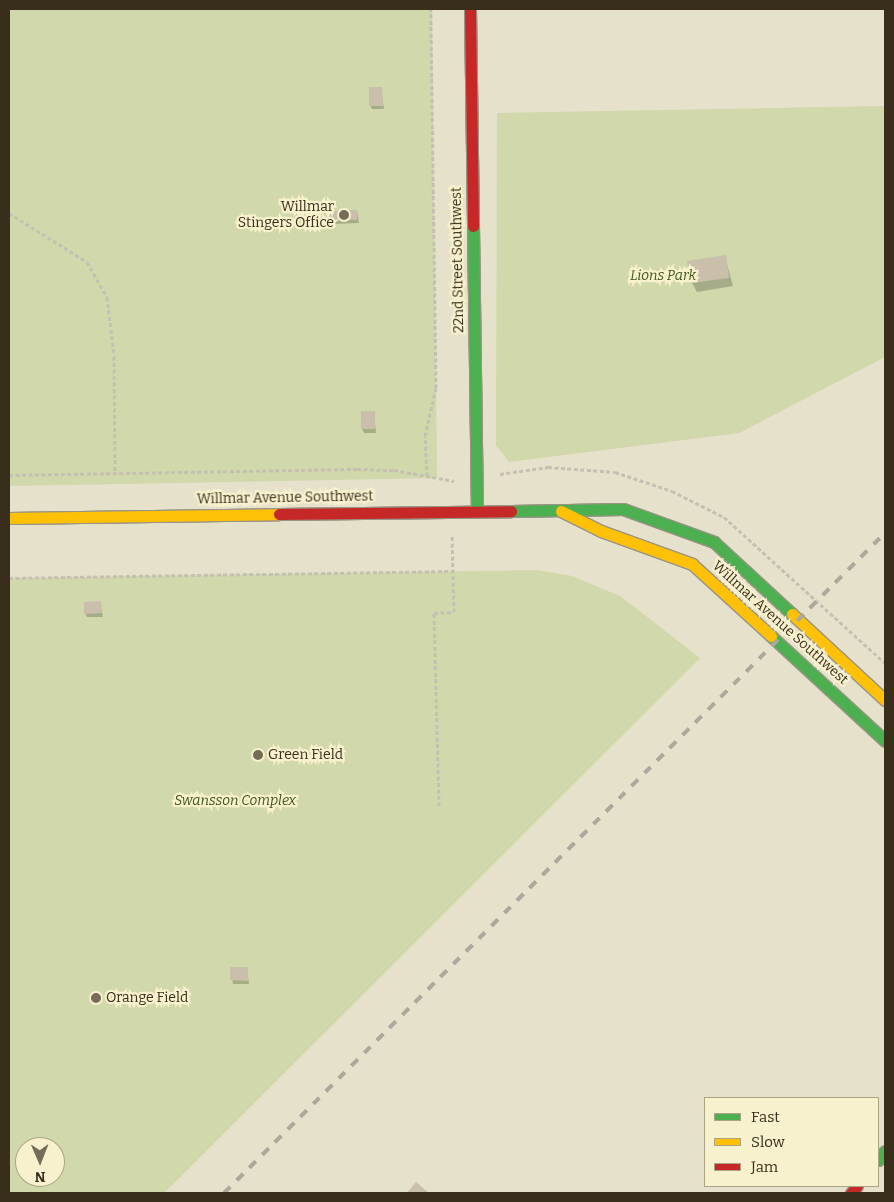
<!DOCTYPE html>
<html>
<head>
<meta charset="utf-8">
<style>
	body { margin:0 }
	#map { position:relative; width:894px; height:1202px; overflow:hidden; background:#e5e1ca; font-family:Bitter,serif }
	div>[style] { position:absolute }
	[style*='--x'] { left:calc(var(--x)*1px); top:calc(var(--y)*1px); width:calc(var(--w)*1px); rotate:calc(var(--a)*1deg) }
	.green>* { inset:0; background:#d1d8ab }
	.shadow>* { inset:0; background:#0003 }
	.building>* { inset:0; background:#c9bfaa }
	.path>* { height:3px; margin-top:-1.5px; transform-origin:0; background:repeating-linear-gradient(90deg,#c5c1b2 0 4px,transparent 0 6.5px) }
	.roads { filter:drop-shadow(1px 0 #999484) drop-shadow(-1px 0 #999484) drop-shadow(0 1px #999484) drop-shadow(0 -1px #999484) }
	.fast>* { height:11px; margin:-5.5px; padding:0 5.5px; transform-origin:5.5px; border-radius:5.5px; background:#4caf50 }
	.slow>* { height:11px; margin:-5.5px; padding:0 5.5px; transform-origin:5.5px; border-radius:5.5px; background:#ffc107 }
	.jam>* { height:11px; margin:-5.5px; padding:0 5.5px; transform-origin:5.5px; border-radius:5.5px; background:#c62828 }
	.rail>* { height:4px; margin-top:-2px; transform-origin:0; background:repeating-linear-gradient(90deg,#aba89c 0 9px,transparent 0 18px) }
	.dots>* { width:14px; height:14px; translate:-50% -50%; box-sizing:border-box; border:2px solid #f8f1ce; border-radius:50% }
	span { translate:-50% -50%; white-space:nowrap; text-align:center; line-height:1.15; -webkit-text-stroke:4.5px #f8f1ce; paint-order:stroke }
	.poi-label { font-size:14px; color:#392d1b }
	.right { translate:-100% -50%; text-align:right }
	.left { translate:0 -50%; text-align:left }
	.street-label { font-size:14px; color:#392d1b }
	.park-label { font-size:14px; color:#415720; font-style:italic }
	.frame { position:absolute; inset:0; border:10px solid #392d1b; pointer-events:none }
	.legend { position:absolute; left:704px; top:1097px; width:175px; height:90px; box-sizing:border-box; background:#f8f1ce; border:1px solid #aca386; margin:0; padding:6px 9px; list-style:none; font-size:15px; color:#392d1b }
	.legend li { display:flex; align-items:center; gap:10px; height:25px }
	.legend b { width:25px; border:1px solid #aca386 }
	.north { position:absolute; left:15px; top:1137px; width:50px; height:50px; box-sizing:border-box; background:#f8f1ce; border:1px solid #aca386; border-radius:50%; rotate:179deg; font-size:14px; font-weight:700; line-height:20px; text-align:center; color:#392d1b }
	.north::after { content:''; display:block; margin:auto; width:18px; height:22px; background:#756c58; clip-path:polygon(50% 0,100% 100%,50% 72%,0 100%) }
</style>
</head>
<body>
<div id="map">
	<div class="green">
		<div style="clip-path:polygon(9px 9px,432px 9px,437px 478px,9px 486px)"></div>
		<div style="clip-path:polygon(885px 106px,885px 357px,739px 433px,509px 462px,496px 445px,497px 113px)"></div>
		<div style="clip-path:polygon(evenodd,537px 570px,572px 576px,620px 596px,700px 658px,164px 1193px,9px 1193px,9px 578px,537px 570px,25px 1147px,55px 1147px,55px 1177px,25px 1177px,25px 1147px)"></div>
	</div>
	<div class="shadow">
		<div style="clip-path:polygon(381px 88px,384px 109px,372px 109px,370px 105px)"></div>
		<div style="clip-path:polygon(357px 211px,359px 223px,334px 224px,332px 220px)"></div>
		<div style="clip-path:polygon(725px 257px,733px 286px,697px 292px,692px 283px)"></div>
		<div style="clip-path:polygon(374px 412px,376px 433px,364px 433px,362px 429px)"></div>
		<div style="clip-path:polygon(100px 603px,103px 617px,87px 617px,85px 613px)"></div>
		<div style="clip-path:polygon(231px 968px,247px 968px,249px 984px,233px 984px)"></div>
	</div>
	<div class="building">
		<div style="clip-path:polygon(369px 87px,382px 87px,383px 106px,369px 106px)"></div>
		<div style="clip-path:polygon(357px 210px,357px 220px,330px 220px,330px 211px)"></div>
		<div style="clip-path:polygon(726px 255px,729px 278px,691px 283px,687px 261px)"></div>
		<div style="clip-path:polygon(361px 411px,375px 411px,375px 429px,361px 429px)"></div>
		<div style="clip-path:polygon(101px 601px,102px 613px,84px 614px,84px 602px)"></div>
		<div style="clip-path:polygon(230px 967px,248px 967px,248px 981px,230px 980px)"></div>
		<div style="clip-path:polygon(416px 1182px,429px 1193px,407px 1193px)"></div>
	</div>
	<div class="path">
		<div style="--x:9;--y:213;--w:92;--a:32.1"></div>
		<div style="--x:87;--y:262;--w:40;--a:60.3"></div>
		<div style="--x:107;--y:297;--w:59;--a:83.2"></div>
		<div style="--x:114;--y:356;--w:118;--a:89.5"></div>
		<div style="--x:500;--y:474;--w:49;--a:-8.3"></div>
		<div style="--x:548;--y:467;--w:67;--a:4.3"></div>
		<div style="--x:615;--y:472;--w:60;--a:18.4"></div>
		<div style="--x:672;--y:491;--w:58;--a:26.6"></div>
		<div style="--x:724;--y:517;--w:217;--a:42.2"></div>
		<div style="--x:9;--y:475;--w:348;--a:-1"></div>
		<div style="--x:357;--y:469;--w:37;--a:2"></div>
		<div style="--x:394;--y:470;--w:61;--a:10.4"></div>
		<div style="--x:427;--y:476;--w:40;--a:-92.9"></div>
		<div style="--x:425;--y:436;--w:49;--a:-77.1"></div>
		<div style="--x:436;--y:388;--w:379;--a:-90.8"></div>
		<div style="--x:9;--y:578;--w:444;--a:-0.9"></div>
		<div style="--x:439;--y:806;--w:193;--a:-91.5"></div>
		<div style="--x:434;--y:613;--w:20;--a:-3"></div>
		<div style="--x:454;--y:612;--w:77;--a:-91.5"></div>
	</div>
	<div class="roads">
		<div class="fast">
			<div style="--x:473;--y:226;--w:284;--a:89.2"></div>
			<div style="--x:511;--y:511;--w:112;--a:-1"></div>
			<div style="--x:623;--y:509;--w:97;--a:19.9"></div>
			<div style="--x:714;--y:542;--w:106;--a:42.7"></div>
			<div style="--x:771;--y:636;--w:155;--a:42.6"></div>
			<div style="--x:878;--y:1160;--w:11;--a:-52"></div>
		</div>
		<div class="slow">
			<div style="--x:561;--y:511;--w:45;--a:26.6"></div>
			<div style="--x:601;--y:531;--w:97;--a:19.9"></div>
			<div style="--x:692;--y:564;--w:107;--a:42.3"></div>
			<div style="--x:9;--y:518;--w:270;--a:-0.8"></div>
			<div style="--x:792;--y:614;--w:127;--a:42.8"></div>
		</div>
		<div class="jam">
			<div style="--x:470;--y:9;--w:217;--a:89.2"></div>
			<div style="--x:279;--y:514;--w:232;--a:-0.7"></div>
			<div style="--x:851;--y:1193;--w:9;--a:-49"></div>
		</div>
	</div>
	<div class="rail">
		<div style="--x:224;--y:1193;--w:934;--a:-44.96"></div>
	</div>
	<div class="dots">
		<div style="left:344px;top:215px;background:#756c58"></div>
		<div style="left:258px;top:755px;background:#756c58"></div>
		<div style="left:96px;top:998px;background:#756c58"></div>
	</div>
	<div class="poi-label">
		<span class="right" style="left:334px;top:215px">Willmar<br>Stingers Office</span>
		<span class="left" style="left:268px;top:755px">Green Field</span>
		<span class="left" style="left:106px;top:998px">Orange Field</span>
	</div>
	<div class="street-label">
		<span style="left:458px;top:260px;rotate:-91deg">22nd Street Southwest</span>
		<span style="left:285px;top:498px;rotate:-1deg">Willmar Avenue Southwest</span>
		<span style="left:780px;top:623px;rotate:42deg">Willmar Avenue Southwest</span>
	</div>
	<div class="park-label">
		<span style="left:663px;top:276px">Lions Park</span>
		<span style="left:235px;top:801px">Swansson Complex</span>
	</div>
	<div class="frame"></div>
	<ul class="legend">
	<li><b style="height:6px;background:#4caf50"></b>Fast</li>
	<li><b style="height:6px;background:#ffc107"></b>Slow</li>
	<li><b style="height:6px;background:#c62828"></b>Jam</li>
	</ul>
	<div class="north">N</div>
</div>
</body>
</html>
